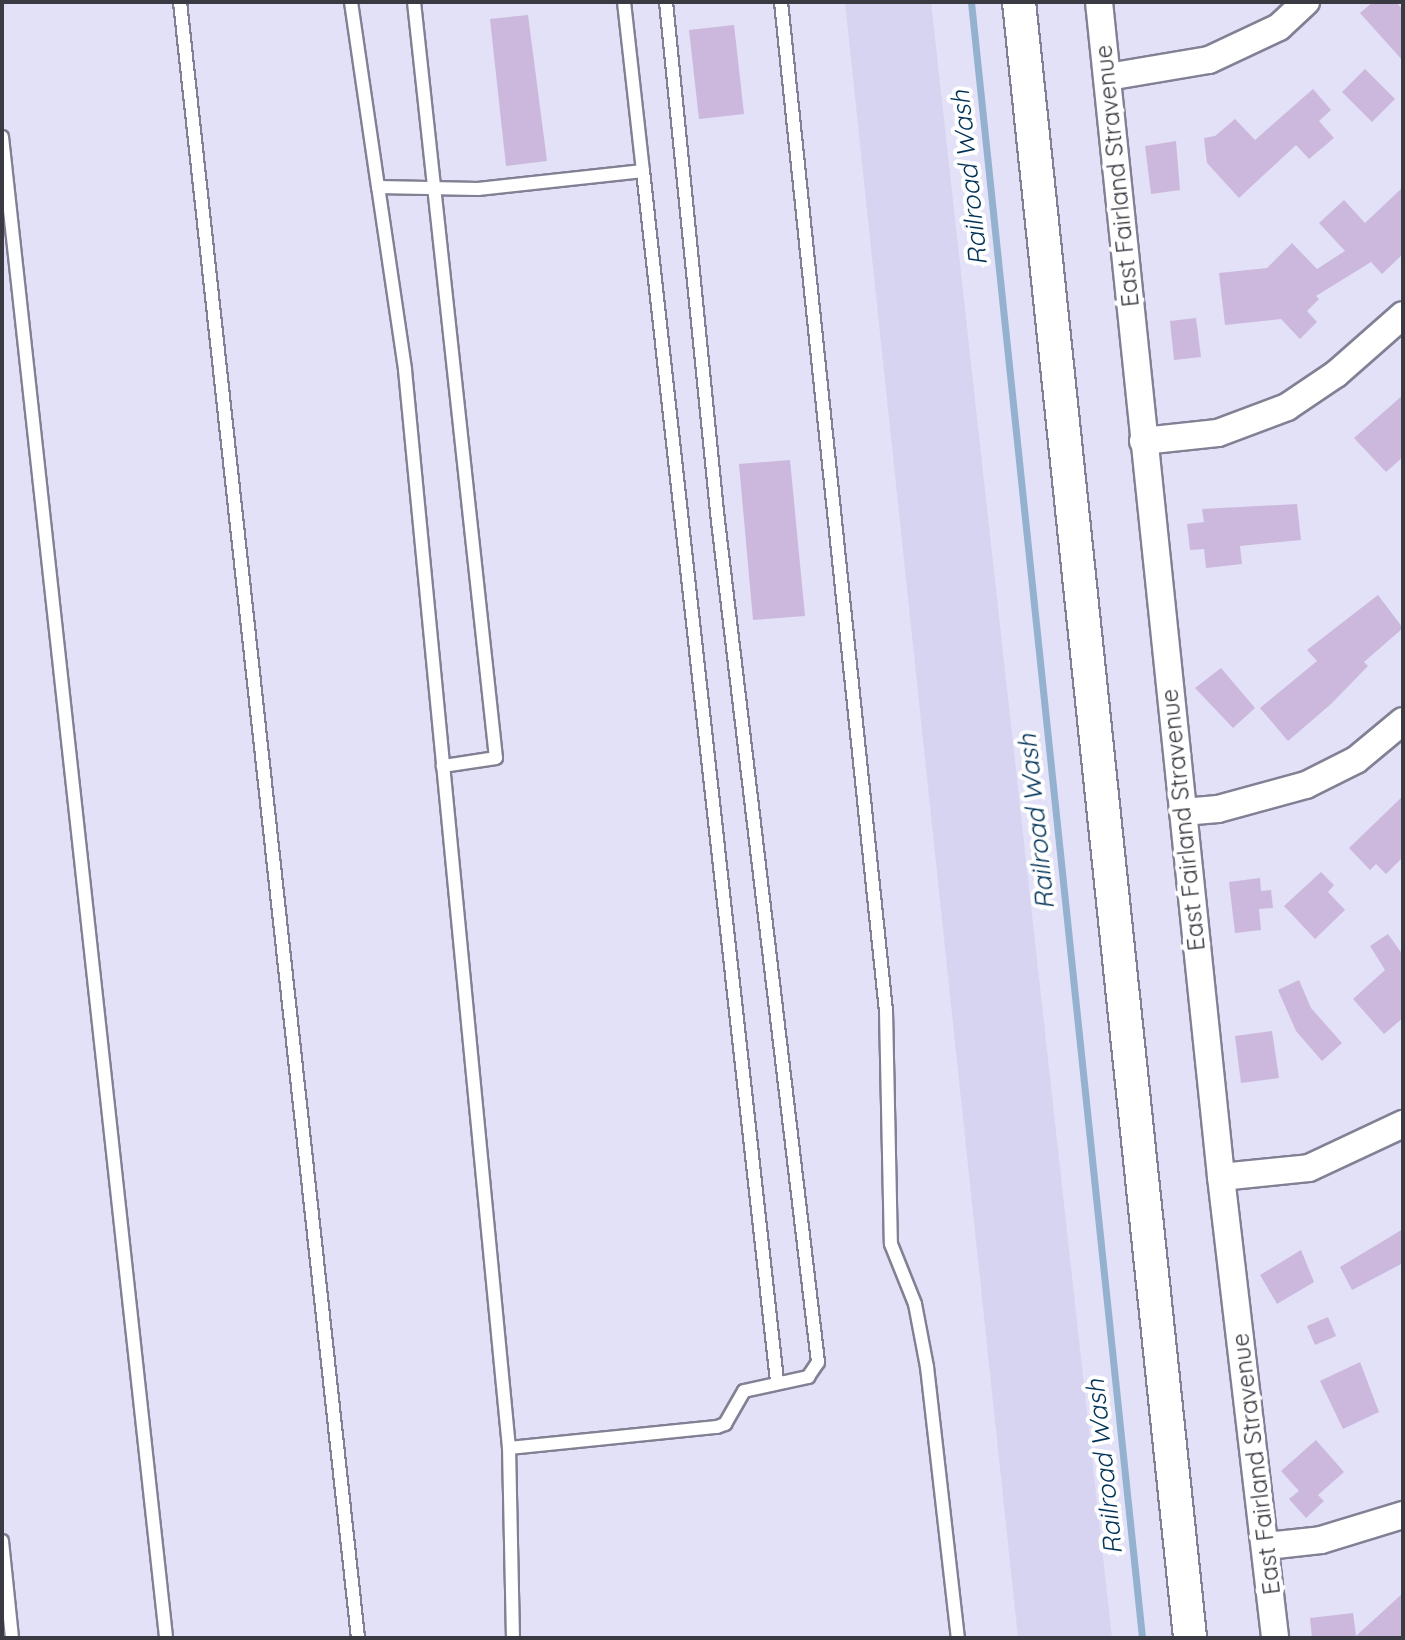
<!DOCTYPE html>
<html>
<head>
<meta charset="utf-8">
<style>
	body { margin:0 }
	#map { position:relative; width:1405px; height:1640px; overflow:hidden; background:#e2e1f7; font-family:Quicksand,sans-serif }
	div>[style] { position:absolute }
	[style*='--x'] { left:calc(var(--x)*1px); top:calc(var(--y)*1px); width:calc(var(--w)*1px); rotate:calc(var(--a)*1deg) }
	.built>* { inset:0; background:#d6d4f1 }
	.stream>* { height:7px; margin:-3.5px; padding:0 3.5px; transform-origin:3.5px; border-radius:3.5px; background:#94b2cf }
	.building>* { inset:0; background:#ccb8dc }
	.roads { filter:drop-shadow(2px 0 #828094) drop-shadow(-2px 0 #828094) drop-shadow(0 2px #828094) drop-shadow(0 -2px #828094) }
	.service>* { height:12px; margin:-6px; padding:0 6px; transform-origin:6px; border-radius:6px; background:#fff }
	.minor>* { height:26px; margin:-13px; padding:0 13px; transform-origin:13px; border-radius:13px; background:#fff }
	.tertiary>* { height:32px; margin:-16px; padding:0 16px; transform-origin:16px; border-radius:16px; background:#fff }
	span { translate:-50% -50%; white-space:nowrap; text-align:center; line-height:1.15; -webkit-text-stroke:8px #fff; paint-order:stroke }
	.street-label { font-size:24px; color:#3a3a42 }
	.water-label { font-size:26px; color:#003258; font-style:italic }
	.frame { position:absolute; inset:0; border:4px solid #3a3a42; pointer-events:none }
</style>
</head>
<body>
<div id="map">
	<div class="built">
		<div style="clip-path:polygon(845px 2px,931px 2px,1112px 1638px,1018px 1638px)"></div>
	</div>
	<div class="stream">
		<div style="--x:971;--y:2;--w:1645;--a:84.03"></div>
	</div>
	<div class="building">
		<div style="clip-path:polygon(1373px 2px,1396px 2px,1403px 10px,1403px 61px,1360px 13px)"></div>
		<div style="clip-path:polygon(528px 15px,547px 161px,506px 166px,490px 19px)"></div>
		<div style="clip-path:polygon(734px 25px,744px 114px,699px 119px,689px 30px)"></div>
		<div style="clip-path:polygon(1365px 69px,1395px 99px,1372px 122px,1342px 92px)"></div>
		<div style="clip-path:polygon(1313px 89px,1331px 110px,1319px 121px,1334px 138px,1309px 159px,1296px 145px,1239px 198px,1207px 163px,1204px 138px,1215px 136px,1235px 119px,1255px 140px)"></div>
		<div style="clip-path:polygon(1176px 141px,1180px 190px,1151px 194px,1145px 146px)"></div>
		<div style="clip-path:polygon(1403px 187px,1403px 254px,1382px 274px,1371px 262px,1316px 296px,1319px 299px,1307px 311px,1317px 322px,1300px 339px,1281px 319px,1225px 325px,1219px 273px,1267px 268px,1292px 243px,1317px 269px,1345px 251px,1319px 223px,1344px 200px,1365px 223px)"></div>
		<div style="clip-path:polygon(1196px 318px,1201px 357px,1174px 360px,1170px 321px)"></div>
		<div style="clip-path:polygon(1403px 395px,1403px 457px,1386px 472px,1354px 438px)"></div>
		<div style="clip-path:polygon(790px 460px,805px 616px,753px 620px,739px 464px)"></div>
		<div style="clip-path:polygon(1297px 504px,1301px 540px,1240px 546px,1242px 564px,1206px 568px,1204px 549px,1190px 550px,1187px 524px,1204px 522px,1202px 509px)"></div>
		<div style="clip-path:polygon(1378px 595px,1403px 628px,1364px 662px,1368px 666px,1331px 704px,1288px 741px,1260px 708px,1317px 661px,1307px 650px)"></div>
		<div style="clip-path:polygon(1221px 668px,1255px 708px,1233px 728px,1195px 688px)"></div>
		<div style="clip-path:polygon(1403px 796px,1403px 857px,1386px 874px,1376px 864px,1370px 870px,1349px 848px)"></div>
		<div style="clip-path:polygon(1321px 872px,1334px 885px,1328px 892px,1345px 910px,1315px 939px,1284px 906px)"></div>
		<div style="clip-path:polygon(1260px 878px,1261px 891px,1271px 890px,1273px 908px,1259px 909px,1261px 930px,1235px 933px,1229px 882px)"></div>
		<div style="clip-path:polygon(1388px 934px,1403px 955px,1403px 1018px,1384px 1034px,1353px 999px,1385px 970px,1370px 946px)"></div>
		<div style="clip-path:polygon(1299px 980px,1311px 1008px,1342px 1043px,1322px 1061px,1296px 1031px,1278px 990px)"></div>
		<div style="clip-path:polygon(1272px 1031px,1279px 1078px,1241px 1083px,1235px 1036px)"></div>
		<div style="clip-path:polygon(1403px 1229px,1403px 1263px,1352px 1290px,1340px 1267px)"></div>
		<div style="clip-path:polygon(1301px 1250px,1314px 1282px,1277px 1304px,1260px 1275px)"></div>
		<div style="clip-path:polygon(1328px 1317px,1336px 1336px,1315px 1345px,1307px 1326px)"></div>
		<div style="clip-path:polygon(1360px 1362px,1379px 1412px,1343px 1429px,1320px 1381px)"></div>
		<div style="clip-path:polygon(1316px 1440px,1344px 1472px,1318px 1495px,1324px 1501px,1306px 1518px,1289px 1499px,1299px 1491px,1281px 1471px)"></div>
		<div style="clip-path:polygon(1403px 1593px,1403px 1638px,1312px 1638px,1310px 1618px,1353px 1613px,1356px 1636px)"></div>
	</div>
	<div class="roads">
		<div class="service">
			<div style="--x:180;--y:2;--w:1646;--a:83.79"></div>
			<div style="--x:351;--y:2;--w:187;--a:81.7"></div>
			<div style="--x:414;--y:2;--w:760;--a:83.81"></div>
			<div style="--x:496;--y:758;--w:54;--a:171.4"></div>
			<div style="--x:624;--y:2;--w:170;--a:83.6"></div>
			<div style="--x:781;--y:2;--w:1014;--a:84.06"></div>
			<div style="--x:886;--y:1011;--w:233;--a:88.8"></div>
			<div style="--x:891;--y:1244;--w:65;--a:68.2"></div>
			<div style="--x:915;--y:1304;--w:64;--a:79.2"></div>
			<div style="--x:927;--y:1367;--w:273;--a:83.5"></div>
			<div style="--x:2;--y:137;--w:1510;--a:83.76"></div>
			<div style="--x:509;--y:1448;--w:1084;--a:-95.51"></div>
			<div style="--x:405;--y:369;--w:184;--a:-98.4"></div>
			<div style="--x:378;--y:187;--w:100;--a:1.1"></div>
			<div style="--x:478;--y:189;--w:166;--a:-6.2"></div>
			<div style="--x:643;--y:171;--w:1217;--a:83.68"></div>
			<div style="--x:2;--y:1541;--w:98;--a:84.1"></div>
			<div style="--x:513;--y:1638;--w:190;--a:-91.2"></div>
			<div style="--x:509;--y:1448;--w:209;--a:-5.8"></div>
			<div style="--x:717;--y:1427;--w:9;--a:-21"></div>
			<div style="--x:725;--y:1424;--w:38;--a:-60"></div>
			<div style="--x:744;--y:1391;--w:66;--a:-12.3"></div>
			<div style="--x:808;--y:1377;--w:18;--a:-56"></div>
			<div style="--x:818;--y:1362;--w:856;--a:-96.78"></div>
			<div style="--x:717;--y:512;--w:513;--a:-95.71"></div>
		</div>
		<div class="minor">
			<div style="--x:1099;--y:2;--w:1181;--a:84.07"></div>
			<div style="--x:1221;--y:1177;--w:464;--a:83.3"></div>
			<div style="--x:1108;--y:77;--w:102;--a:-9.6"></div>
			<div style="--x:1209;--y:60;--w:77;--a:-25.2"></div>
			<div style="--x:1279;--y:27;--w:37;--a:-43"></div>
			<div style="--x:1143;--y:441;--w:75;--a:-6.1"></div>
			<div style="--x:1218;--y:433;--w:74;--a:-20.6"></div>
			<div style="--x:1287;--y:407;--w:59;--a:-34"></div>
			<div style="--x:1336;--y:374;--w:89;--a:-41.4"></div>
			<div style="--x:1183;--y:812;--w:35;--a:-5"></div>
			<div style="--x:1218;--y:809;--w:91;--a:-15.3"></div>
			<div style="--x:1306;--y:785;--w:56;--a:-26.6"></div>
			<div style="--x:1356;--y:760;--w:61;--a:-39.7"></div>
			<div style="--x:1221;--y:1177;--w:88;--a:-5.8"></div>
			<div style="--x:1309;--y:1168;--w:104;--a:-25.1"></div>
			<div style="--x:1267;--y:1546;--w:54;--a:-6.3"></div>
			<div style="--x:1321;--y:1540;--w:86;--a:-17"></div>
		</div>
		<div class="tertiary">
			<div style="--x:1019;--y:2;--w:1645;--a:84.03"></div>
		</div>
	</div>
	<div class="street-label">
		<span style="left:1117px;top:176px;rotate:-96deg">East Fairland Stravenue</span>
		<span style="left:1183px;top:820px;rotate:-96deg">East Fairland Stravenue</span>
		<span style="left:1256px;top:1464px;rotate:-97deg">East Fairland Stravenue</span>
	</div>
	<div class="water-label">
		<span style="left:969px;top:178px;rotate:-96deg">Railroad Wash</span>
		<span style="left:1036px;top:822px;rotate:-96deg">Railroad Wash</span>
		<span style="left:1104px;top:1467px;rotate:-96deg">Railroad Wash</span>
	</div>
	<div class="frame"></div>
</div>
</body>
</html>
